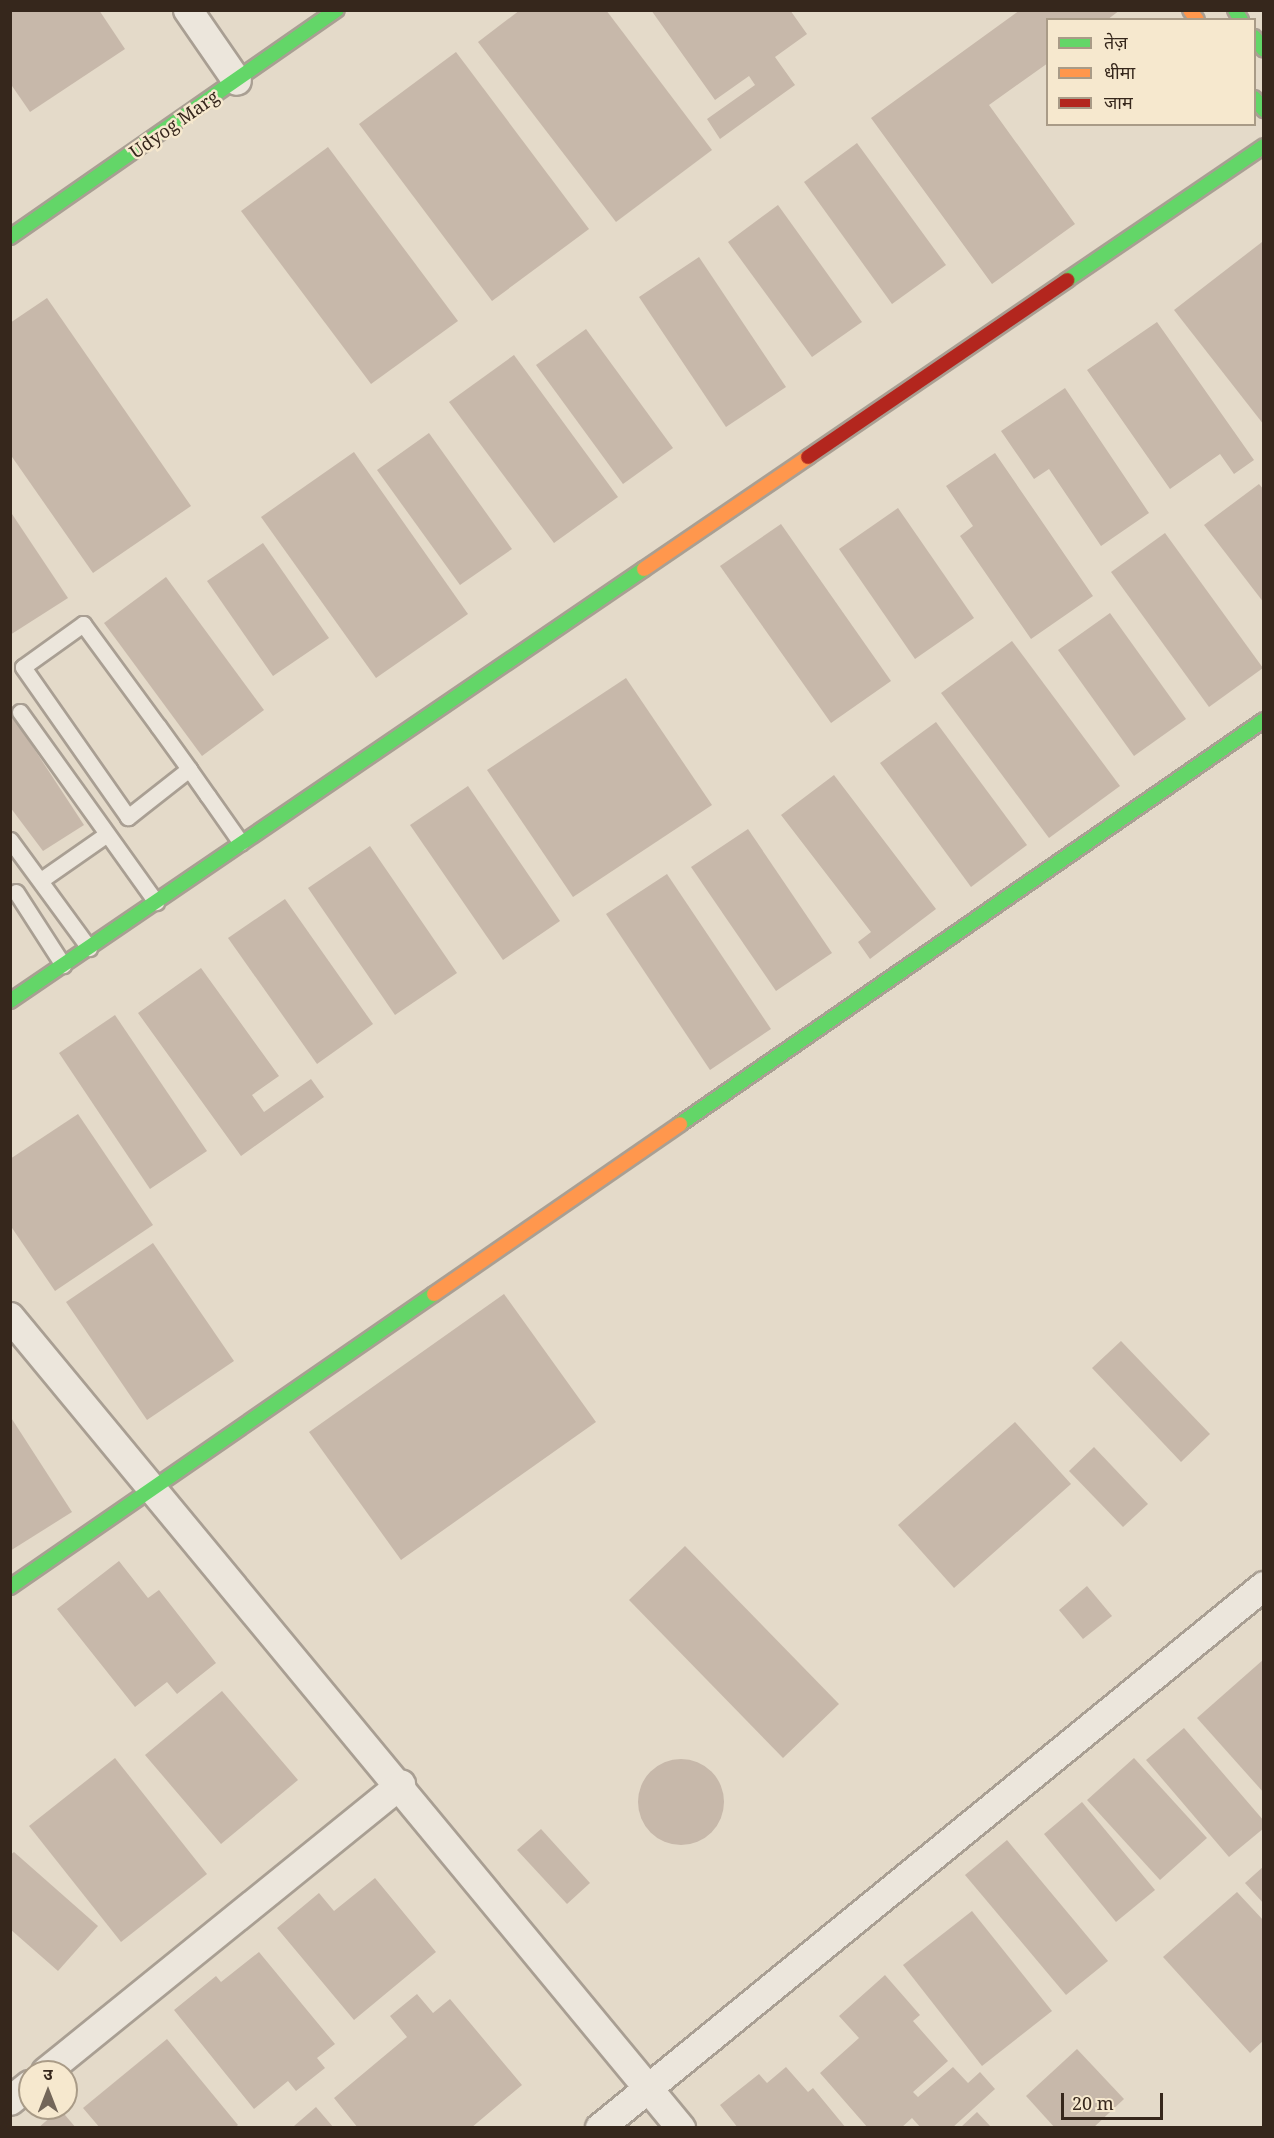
<!DOCTYPE html>
<html>
<head>
<meta charset="utf-8">
<style>
	body { margin:0 }
	#map { position:relative; width:1274px; height:2138px; overflow:hidden; background:#e4dac9; font-family:"Noto Serif","Noto Sans Devanagari",serif }
	div>[style] { position:absolute }
	[style*='--x'] { left:calc(var(--x)*1px); top:calc(var(--y)*1px); width:calc(var(--w)*1px); rotate:calc(var(--a)*1deg) }
	.building>* { inset:0; background:#c7b8aa }
	.round { border-radius:50% }
	.roads { filter:drop-shadow(2px 0 #a99f93) drop-shadow(-2px 0 #a99f93) drop-shadow(0 2px #a99f93) drop-shadow(0 -2px #a99f93) }
	.lane>* { height:15px; margin:-7.5px; padding:0 7.5px; transform-origin:7.5px; border-radius:7.5px; background:#ece6dc }
	.street>* { height:28px; margin:-14px; padding:0 14px; transform-origin:14px; border-radius:14px; background:#ece6dc }
	.fast>* { height:14px; margin:-7px; padding:0 7px; transform-origin:7px; border-radius:7px; background:#63d668 }
	.slow>* { height:14px; margin:-7px; padding:0 7px; transform-origin:7px; border-radius:7px; background:#ff974d }
	.jam>* { height:14px; margin:-7px; padding:0 7px; transform-origin:7px; border-radius:7px; background:#b3261e }
	span { translate:-50% -50%; white-space:nowrap; text-align:center; line-height:1.15; -webkit-text-stroke:5px #f6e8ce; paint-order:stroke }
	.street-label { font-size:18px; color:#36271c }
	.frame { position:absolute; inset:0; border:12px solid #36271c; pointer-events:none }
	.legend { position:absolute; left:1046px; top:18px; width:210px; height:108px; box-sizing:border-box; background:#f6e8ce; border:2px solid #a99b87; margin:0; padding:8px 10px; list-style:none; font-size:18px; color:#36271c }
	.legend li { display:flex; align-items:center; gap:12px; height:30px }
	.legend b { width:30px; border:2px solid #a99b87 }
	.north { position:absolute; left:18px; top:2060px; width:60px; height:60px; box-sizing:border-box; background:#f6e8ce; border:2px solid #a99b87; border-radius:50%; rotate:0deg; font-size:16px; font-weight:700; line-height:24px; text-align:center; color:#36271c }
	.north::after { content:''; display:block; margin:auto; width:21px; height:27px; background:#736659; clip-path:polygon(50% 0,100% 100%,50% 72%,0 100%) }
	.scale { position:absolute; left:1061px; top:2093px; width:102px; height:27px; box-sizing:border-box; border:3px solid #36271c; border-top:0; padding-left:8px; font-size:18px; line-height:21px; white-space:nowrap; color:#36271c; -webkit-text-stroke:4px #f6e8ce; paint-order:stroke }
</style>
</head>
<body>
<div id="map">
	<div class="building">
		<div style="clip-path:polygon(10px 10px,99px 10px,125px 49px,30px 112px,10px 83px)"></div>
		<div style="clip-path:polygon(520px 10px,606px 10px,712px 150px,616px 222px,478px 42px)"></div>
		<div style="clip-path:polygon(651px 10px,790px 10px,807px 34px,775px 57px,795px 85px,720px 139px,707px 119px,755px 85px,749px 76px,715px 100px)"></div>
		<div style="clip-path:polygon(1020px 10px,1120px 10px,1107px 20px,1048px 20px,1048px 63px,989px 105px,1075px 224px,992px 284px,871px 118px)"></div>
		<div style="clip-path:polygon(456px 52px,589px 229px,492px 301px,359px 124px)"></div>
		<div style="clip-path:polygon(857px 143px,946px 265px,892px 304px,804px 182px)"></div>
		<div style="clip-path:polygon(328px 147px,458px 321px,371px 384px,241px 211px)"></div>
		<div style="clip-path:polygon(778px 205px,862px 322px,812px 357px,728px 242px)"></div>
		<div style="clip-path:polygon(1262px 242px,1264px 244px,1264px 425px,1174px 310px)"></div>
		<div style="clip-path:polygon(699px 257px,786px 387px,726px 427px,639px 297px)"></div>
		<div style="clip-path:polygon(47px 298px,191px 506px,93px 573px,10px 454px,10px 323px)"></div>
		<div style="clip-path:polygon(1157px 322px,1254px 460px,1234px 474px,1220px 454px,1170px 489px,1087px 370px)"></div>
		<div style="clip-path:polygon(586px 329px,673px 448px,623px 484px,536px 365px)"></div>
		<div style="clip-path:polygon(514px 355px,618px 497px,554px 543px,449px 402px)"></div>
		<div style="clip-path:polygon(1065px 388px,1149px 513px,1101px 546px,1049px 469px,1034px 479px,1001px 431px)"></div>
		<div style="clip-path:polygon(429px 433px,512px 549px,460px 585px,377px 470px)"></div>
		<div style="clip-path:polygon(354px 452px,468px 614px,376px 678px,261px 517px)"></div>
		<div style="clip-path:polygon(995px 453px,1093px 596px,1031px 639px,960px 536px,973px 526px,946px 486px)"></div>
		<div style="clip-path:polygon(1259px 484px,1264px 490px,1264px 603px,1204px 525px)"></div>
		<div style="clip-path:polygon(898px 508px,974px 618px,915px 659px,839px 549px)"></div>
		<div style="clip-path:polygon(10px 511px,68px 598px,10px 635px)"></div>
		<div style="clip-path:polygon(781px 524px,891px 681px,831px 723px,720px 566px)"></div>
		<div style="clip-path:polygon(1165px 533px,1263px 668px,1209px 707px,1111px 572px)"></div>
		<div style="clip-path:polygon(263px 543px,329px 638px,273px 676px,207px 581px)"></div>
		<div style="clip-path:polygon(166px 577px,264px 710px,202px 756px,104px 623px)"></div>
		<div style="clip-path:polygon(1110px 613px,1186px 719px,1134px 756px,1058px 650px)"></div>
		<div style="clip-path:polygon(1012px 641px,1120px 786px,1049px 838px,941px 693px)"></div>
		<div style="clip-path:polygon(626px 678px,712px 805px,573px 897px,487px 770px)"></div>
		<div style="clip-path:polygon(10px 712px,84px 825px,43px 851px,10px 807px)"></div>
		<div style="clip-path:polygon(936px 722px,1027px 845px,971px 887px,880px 763px)"></div>
		<div style="clip-path:polygon(834px 775px,936px 909px,870px 959px,858px 942px,871px 932px,781px 815px)"></div>
		<div style="clip-path:polygon(468px 786px,560px 921px,503px 960px,410px 825px)"></div>
		<div style="clip-path:polygon(748px 829px,832px 953px,776px 991px,691px 867px)"></div>
		<div style="clip-path:polygon(370px 846px,457px 973px,395px 1015px,308px 888px)"></div>
		<div style="clip-path:polygon(667px 874px,771px 1029px,710px 1070px,606px 914px)"></div>
		<div style="clip-path:polygon(285px 899px,373px 1024px,317px 1064px,228px 938px)"></div>
		<div style="clip-path:polygon(201px 968px,279px 1076px,252px 1095px,264px 1112px,311px 1079px,324px 1097px,241px 1156px,138px 1013px)"></div>
		<div style="clip-path:polygon(115px 1015px,207px 1151px,150px 1189px,59px 1053px)"></div>
		<div style="clip-path:polygon(78px 1114px,153px 1225px,55px 1291px,10px 1225px,10px 1159px)"></div>
		<div style="clip-path:polygon(153px 1243px,234px 1361px,147px 1420px,66px 1302px)"></div>
		<div style="clip-path:polygon(504px 1294px,596px 1422px,401px 1560px,309px 1432px)"></div>
		<div style="clip-path:polygon(1121px 1341px,1210px 1434px,1181px 1462px,1092px 1368px)"></div>
		<div style="clip-path:polygon(10px 1416px,72px 1512px,10px 1551px)"></div>
		<div style="clip-path:polygon(1015px 1422px,1071px 1484px,954px 1588px,898px 1525px)"></div>
		<div style="clip-path:polygon(1094px 1447px,1148px 1504px,1123px 1527px,1069px 1471px)"></div>
		<div style="clip-path:polygon(685px 1546px,839px 1704px,783px 1758px,629px 1600px)"></div>
		<div style="clip-path:polygon(119px 1561px,148px 1598px,159px 1590px,216px 1663px,177px 1694px,167px 1682px,135px 1707px,57px 1609px)"></div>
		<div style="clip-path:polygon(1087px 1586px,1112px 1616px,1083px 1639px,1059px 1610px)"></div>
		<div style="clip-path:polygon(1264px 1659px,1264px 1793px,1197px 1718px)"></div>
		<div style="clip-path:polygon(222px 1691px,298px 1780px,221px 1844px,145px 1755px)"></div>
		<div style="clip-path:polygon(1184px 1728px,1264px 1821px,1264px 1828px,1229px 1857px,1146px 1760px)"></div>
		<div style="clip-path:polygon(115px 1758px,207px 1874px,121px 1942px,29px 1826px)"></div>
		<div style="clip-path:polygon(1134px 1758px,1207px 1838px,1160px 1880px,1087px 1800px)"></div>
		<div class="round" style="left:638px;top:1759px;width:86px;height:86px"></div>
		<div style="clip-path:polygon(1082px 1802px,1155px 1890px,1116px 1922px,1044px 1834px)"></div>
		<div style="clip-path:polygon(541px 1829px,590px 1883px,567px 1904px,517px 1850px)"></div>
		<div style="clip-path:polygon(1007px 1840px,1108px 1961px,1066px 1995px,965px 1875px)"></div>
		<div style="clip-path:polygon(14px 1852px,98px 1926px,58px 1971px,10px 1929px,10px 1855px)"></div>
		<div style="clip-path:polygon(1264px 1866px,1264px 1904px,1245px 1883px)"></div>
		<div style="clip-path:polygon(375px 1878px,436px 1952px,354px 2020px,277px 1928px,319px 1893px,334px 1911px)"></div>
		<div style="clip-path:polygon(1237px 1892px,1264px 1921px,1264px 2040px,1250px 2053px,1163px 1957px)"></div>
		<div style="clip-path:polygon(972px 1911px,1052px 2011px,982px 2066px,903px 1965px)"></div>
		<div style="clip-path:polygon(259px 1952px,335px 2044px,317px 2058px,325px 2068px,296px 2091px,288px 2081px,254px 2109px,174px 2010px,216px 1976px,221px 1982px)"></div>
		<div style="clip-path:polygon(885px 1975px,920px 2015px,913px 2021px,948px 2061px,913px 2092px,918px 2097px,953px 2067px,968px 2083px,980px 2072px,995px 2089px,952px 2128px,921px 2128px,912px 2118px,901px 2128px,868px 2128px,820px 2073px,859px 2038px,839px 2016px)"></div>
		<div style="clip-path:polygon(417px 1994px,433px 2013px,450px 1999px,522px 2085px,471px 2128px,358px 2128px,334px 2098px,407px 2037px,390px 2016px)"></div>
		<div style="clip-path:polygon(167px 2039px,238px 2125px,234px 2128px,100px 2128px,83px 2108px)"></div>
		<div style="clip-path:polygon(1077px 2049px,1124px 2099px,1093px 2128px,1055px 2128px,1026px 2096px)"></div>
		<div style="clip-path:polygon(786px 2067px,808px 2092px,813px 2088px,846px 2128px,738px 2128px,720px 2105px,759px 2074px,767px 2083px)"></div>
		<div style="clip-path:polygon(316px 2107px,334px 2128px,296px 2128px,294px 2126px)"></div>
		<div style="clip-path:polygon(60px 2109px,76px 2128px,38px 2128px)"></div>
		<div style="clip-path:polygon(977px 2112px,992px 2128px,960px 2128px)"></div>
	</div>
	<div class="roads">
		<div class="lane">
			<div style="--x:20;--y:712;--w:234;--a:54.4"></div>
			<div style="--x:189;--y:769;--w:78;--a:141.8"></div>
			<div style="--x:128;--y:817;--w:183;--a:-125"></div>
			<div style="--x:23;--y:667;--w:74;--a:-35.6"></div>
			<div style="--x:83;--y:624;--w:127;--a:53.7"></div>
			<div style="--x:158;--y:726;--w:53;--a:54.2"></div>
			<div style="--x:189;--y:769;--w:33;--a:55"></div>
			<div style="--x:208;--y:796;--w:57;--a:54.9"></div>
			<div style="--x:10;--y:840;--w:134;--a:53.8"></div>
			<div style="--x:41;--y:880;--w:80;--a:-34.9"></div>
			<div style="--x:16;--y:892;--w:87;--a:57.2"></div>
		</div>
		<div class="street">
			<div style="--x:188;--y:10;--w:86;--a:55.4"></div>
			<div style="--x:10;--y:1317;--w:1053;--a:50.4"></div>
			<div style="--x:46;--y:2072;--w:457;--a:-39"></div>
			<div style="--x:10;--y:2101;--w:26;--a:-39"></div>
			<div style="--x:600;--y:2128;--w:857;--a:-39.22"></div>
		</div>
		<div class="fast">
			<div style="--x:1235;--y:10;--w:12;--a:59"></div>
			<div style="--x:1254;--y:37;--w:16;--a:52"></div>
			<div style="--x:1254;--y:98;--w:16;--a:50"></div>
			<div style="--x:10;--y:237;--w:398;--a:-34.8"></div>
			<div style="--x:1067;--y:280;--w:238;--a:-34.2"></div>
			<div style="--x:10;--y:1001;--w:767;--a:-34.27"></div>
			<div style="--x:680;--y:1124;--w:710;--a:-34.67"></div>
			<div style="--x:10;--y:1587;--w:515;--a:-34.65"></div>
		</div>
		<div class="slow">
			<div style="--x:1190;--y:10;--w:12;--a:55"></div>
			<div style="--x:644;--y:569;--w:199;--a:-34.3"></div>
			<div style="--x:434;--y:1294;--w:299;--a:-34.6"></div>
		</div>
		<div class="jam">
			<div style="--x:808;--y:457;--w:314;--a:-34.3"></div>
		</div>
	</div>
	<div class="street-label">
		<span style="left:174px;top:124px;rotate:-35deg">Udyog Marg</span>
	</div>
	<div class="frame"></div>
	<ul class="legend">
	<li><b style="height:8px;background:#63d668"></b>तेज़</li>
	<li><b style="height:8px;background:#ff974d"></b>धीमा</li>
	<li><b style="height:8px;background:#b3261e"></b>जाम</li>
	</ul>
	<div class="north">उ</div>
	<div class="scale">20 m</div>
</div>
</body>
</html>
